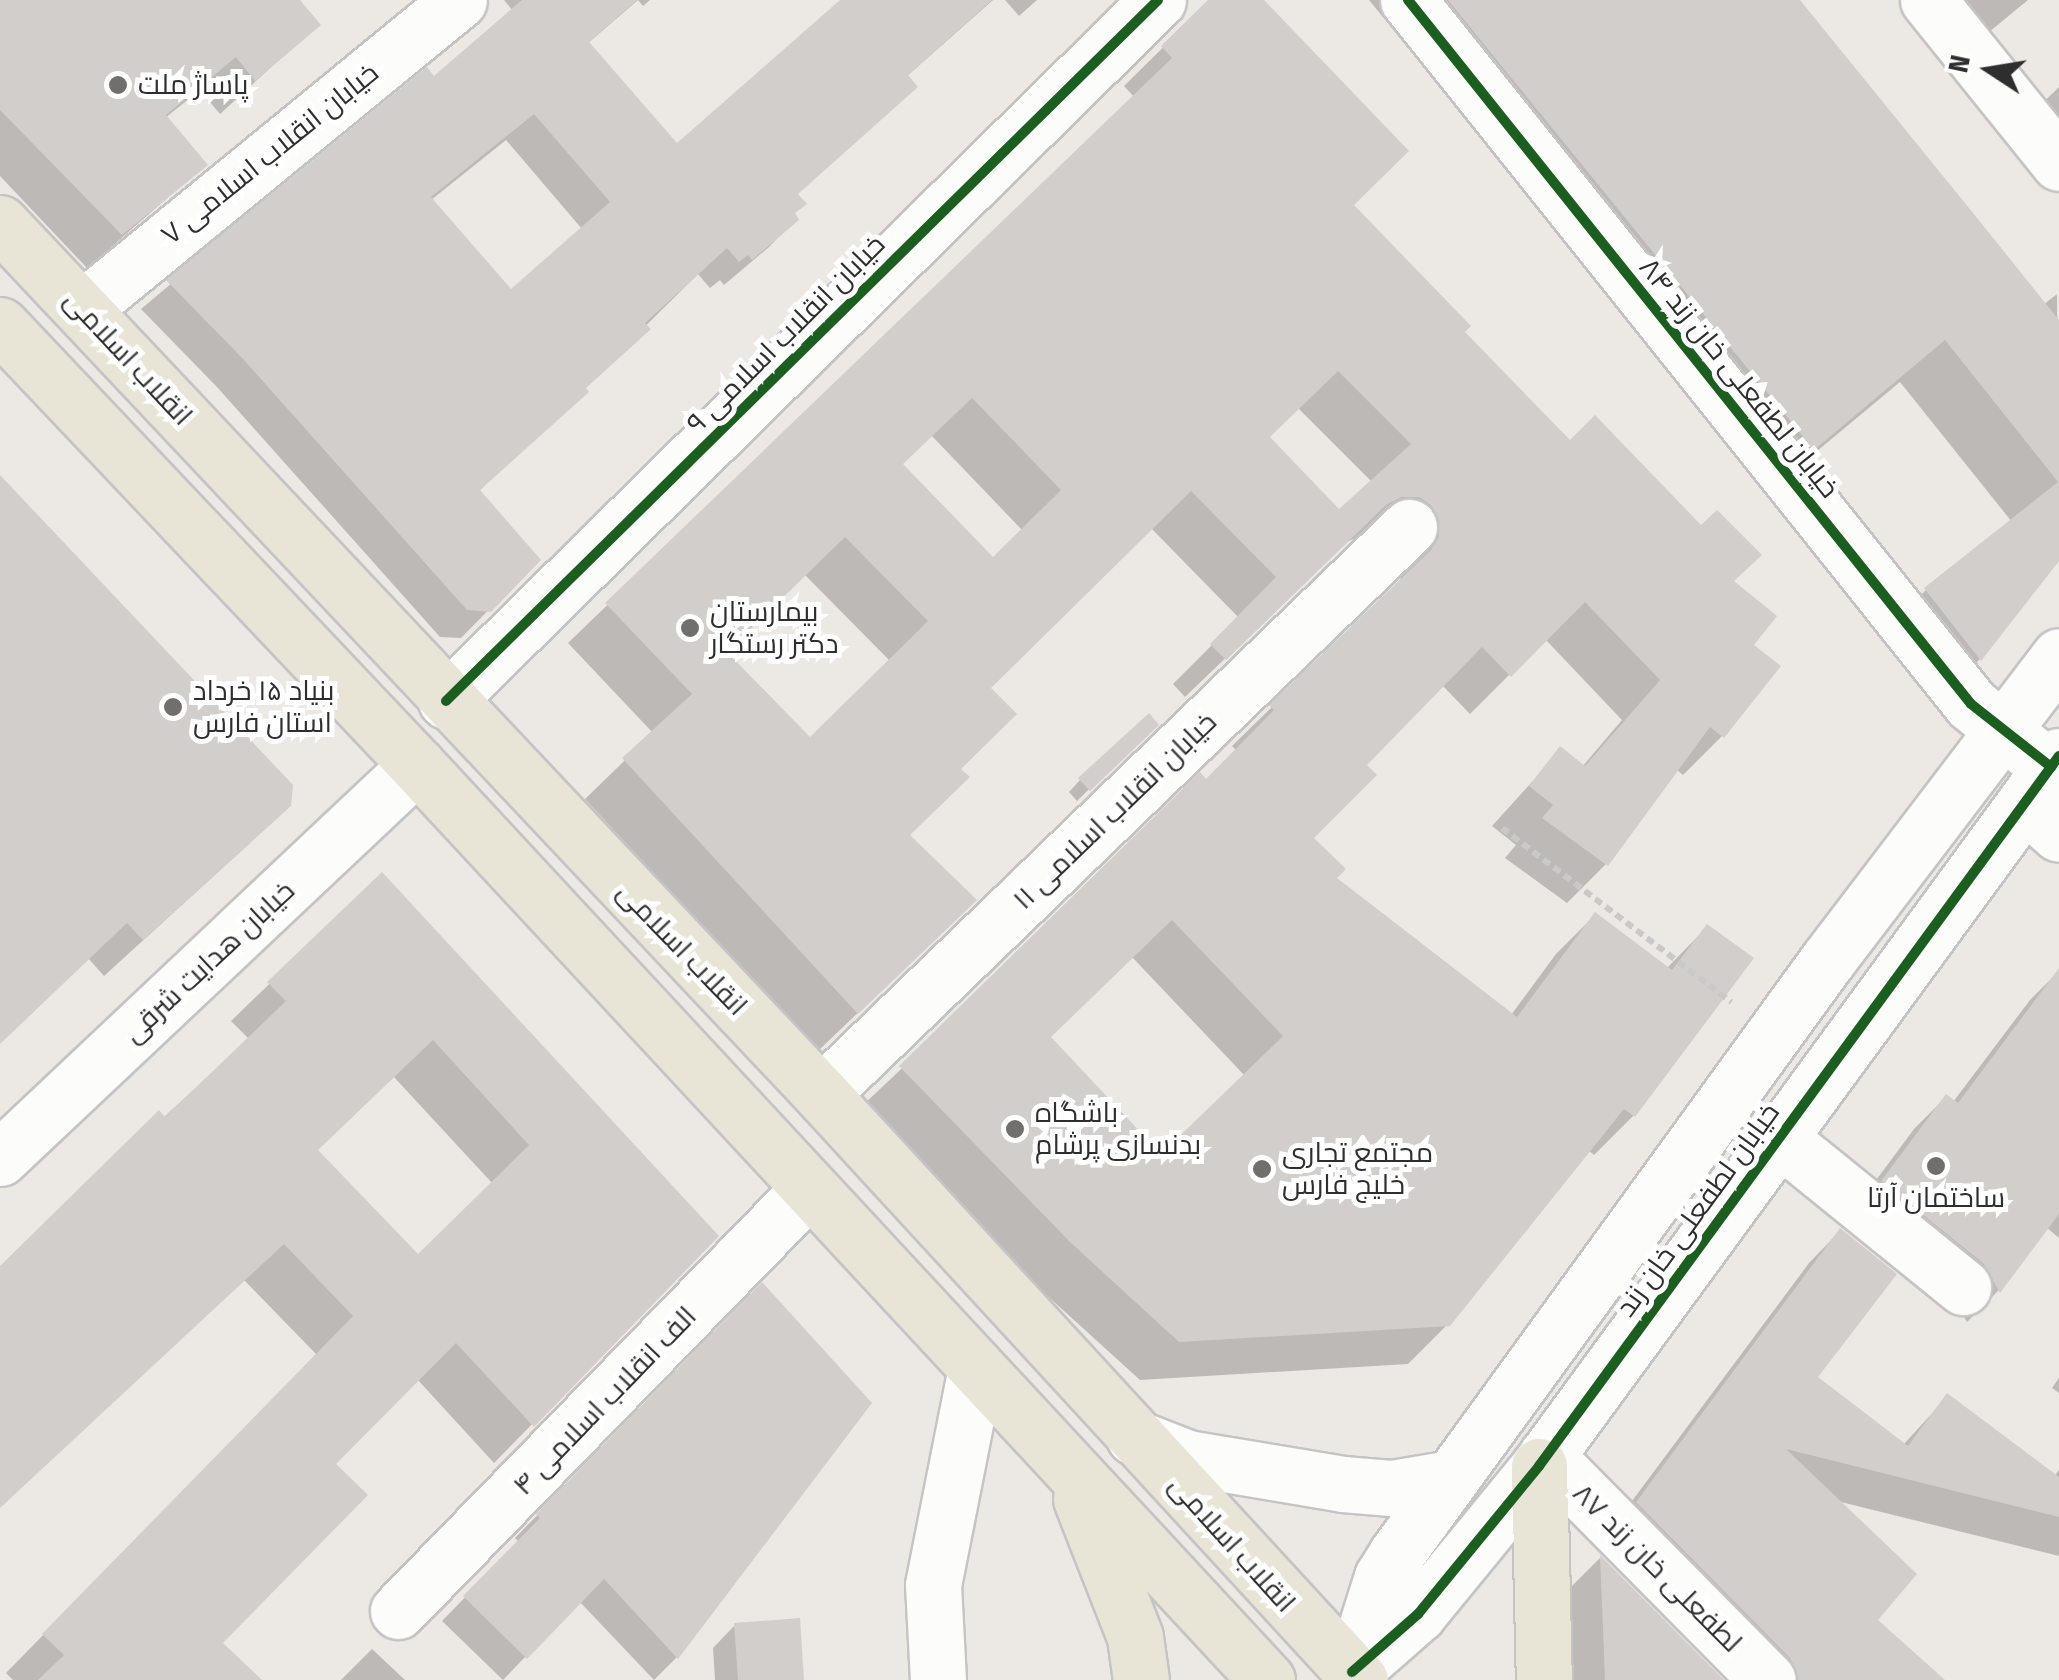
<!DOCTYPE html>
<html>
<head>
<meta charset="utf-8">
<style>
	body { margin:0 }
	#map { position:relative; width:2059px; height:1680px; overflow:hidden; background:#ece8e4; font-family:"Fira Sans Condensed",Cairo,sans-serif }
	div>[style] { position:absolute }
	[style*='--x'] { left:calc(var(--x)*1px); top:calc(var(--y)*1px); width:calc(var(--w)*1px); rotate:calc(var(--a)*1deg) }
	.shadow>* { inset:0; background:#0003 }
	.building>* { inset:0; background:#d1cecb }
	.path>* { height:6px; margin-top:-3px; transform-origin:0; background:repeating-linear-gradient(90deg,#c9c9c8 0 8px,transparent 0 13px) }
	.roads { filter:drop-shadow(2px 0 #c5c4c5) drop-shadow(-2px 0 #c5c4c5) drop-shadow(0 2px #c5c4c5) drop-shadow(0 -2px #c5c4c5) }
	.minor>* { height:55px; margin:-27.5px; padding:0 27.5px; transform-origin:27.5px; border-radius:27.5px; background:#fcfcfb }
	.major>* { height:55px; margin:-27.5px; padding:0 27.5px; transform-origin:27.5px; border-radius:27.5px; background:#e8e4d6 }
	.cycleway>* { height:10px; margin:-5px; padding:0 5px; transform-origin:5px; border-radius:5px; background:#1b5e20 }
	.dots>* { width:28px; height:28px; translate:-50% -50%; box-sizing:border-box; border:5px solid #fff; border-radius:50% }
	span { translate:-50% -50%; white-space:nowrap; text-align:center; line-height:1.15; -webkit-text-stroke:10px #fff; paint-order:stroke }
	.poi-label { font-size:28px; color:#2e2e2e }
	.left { translate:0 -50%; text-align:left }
	.street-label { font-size:28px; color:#2e2e2e }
	.north { position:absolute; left:1939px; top:20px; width:100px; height:100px; -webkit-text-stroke:8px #fff; paint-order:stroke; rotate:282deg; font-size:28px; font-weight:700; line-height:40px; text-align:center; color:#2e2e2e }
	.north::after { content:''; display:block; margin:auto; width:35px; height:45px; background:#2e2e2e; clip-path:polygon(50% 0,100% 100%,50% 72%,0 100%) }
</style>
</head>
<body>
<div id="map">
	<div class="shadow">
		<div style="clip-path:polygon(0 0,296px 0,317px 25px,220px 114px,200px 90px,165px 118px,205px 165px,87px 268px,0 176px)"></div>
		<div style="clip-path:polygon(evenodd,504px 0,650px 0,643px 6px,638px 0,587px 44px,677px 147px,843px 0,993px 0,906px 77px,796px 195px,792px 214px,796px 219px,769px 247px,724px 285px,720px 280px,710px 288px,698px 274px,478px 492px,538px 560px,461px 638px,440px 637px,217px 387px,141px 309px,426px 70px,434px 80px,513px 11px,504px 0,506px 140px,582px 229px,511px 292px,431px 200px,506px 140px)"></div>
		<div style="clip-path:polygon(1005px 0,1037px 0,1019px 16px)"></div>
		<div style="clip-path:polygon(evenodd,1211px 0,1261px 0,1351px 205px,1461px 332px,1570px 444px,1731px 582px,1751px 646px,1722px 736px,1683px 775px,1676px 769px,1606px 864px,1567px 903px,1505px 858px,1516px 845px,1492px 826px,1561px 750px,1582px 767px,1622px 720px,1545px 639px,1470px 714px,1442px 685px,1363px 765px,1310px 838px,1333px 878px,1511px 1015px,1556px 954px,1595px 915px,1666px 969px,1707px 927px,1750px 958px,1633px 1116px,1594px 1155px,1588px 1150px,1448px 1324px,1408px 1364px,1140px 1380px,1031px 1281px,862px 1106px,1206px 782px,1237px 751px,1232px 746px,1394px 588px,1401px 578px,1401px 560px,1379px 535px,1361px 535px,1345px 543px,1185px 697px,1173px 684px,1239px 618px,1151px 528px,988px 688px,907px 835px,935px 939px,818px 1051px,585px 799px,653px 733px,568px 643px,1134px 97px,1124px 86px,1211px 0,1298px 408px,1372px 482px,1339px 512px,1267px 438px,1298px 408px,1211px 0,931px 435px,1023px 531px,993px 560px,900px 465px,931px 435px,1211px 0,804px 574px,890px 661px,810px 740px,724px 653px,804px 574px,1211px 0,1132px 957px,1245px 1076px,1161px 1157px,1048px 1038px,1132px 957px)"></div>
		<div style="clip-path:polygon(1369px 0,1797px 0,2043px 305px,2057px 294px,2059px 554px,1979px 660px,1936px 703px,1883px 633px,1926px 590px,2012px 522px,1900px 382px,1769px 491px)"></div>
		<div style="clip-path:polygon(1920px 0,2028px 0,1966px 51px)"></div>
		<div style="clip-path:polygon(2059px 87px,2059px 167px,2023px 122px)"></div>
		<div style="clip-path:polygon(0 480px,250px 843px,104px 976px,88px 958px,0 1042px)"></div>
		<div style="clip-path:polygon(1155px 725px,1077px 801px,1069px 792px,1080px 780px)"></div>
		<div style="clip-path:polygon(evenodd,382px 875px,716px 1236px,494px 1463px,417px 1379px,333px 1464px,220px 1643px,259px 1680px,13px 1680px,6px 1673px,317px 1355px,244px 1280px,0 1507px,0 1268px,249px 1039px,231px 1021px,382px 875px,393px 1076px,493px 1184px,418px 1258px,315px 1151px,393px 1076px)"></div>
		<div style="clip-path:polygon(2059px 971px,2059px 1238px,2046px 1227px,1998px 1291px,1967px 1322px,1951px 1295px,1851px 1214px,1914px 1129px,1946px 1097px,1953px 1102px,2030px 1000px)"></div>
		<div style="clip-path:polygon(1840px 1231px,1815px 1378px,1903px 1445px,1948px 1396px,2054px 1477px,2059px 1470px,2059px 1556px,1837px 1501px,1875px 1621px,1939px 1680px,1749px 1680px,1606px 1536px,1809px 1263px)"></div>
		<div style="clip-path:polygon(762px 1286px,869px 1403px,676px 1658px,654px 1680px,579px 1601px,503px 1680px,442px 1621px,519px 1542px,515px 1538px)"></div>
		<div style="clip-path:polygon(2059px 1378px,2059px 1393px,2052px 1388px)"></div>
		<div style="clip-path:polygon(1600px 1558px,1721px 1680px,1573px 1680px,1569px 1589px)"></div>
		<div style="clip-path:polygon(735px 1625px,802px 1680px,715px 1680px,713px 1648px)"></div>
		<div style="clip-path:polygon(372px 1649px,405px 1680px,341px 1680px)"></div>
	</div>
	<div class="building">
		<div style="clip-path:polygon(0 0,300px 0,321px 25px,255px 81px,236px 57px,166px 115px,208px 165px,122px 235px,0 110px)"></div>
		<div style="clip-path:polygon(evenodd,522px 0,637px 0,589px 42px,677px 143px,840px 0,992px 0,908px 75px,918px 87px,798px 194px,807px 204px,795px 213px,799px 220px,752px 260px,748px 255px,739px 262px,727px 248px,645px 323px,651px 329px,586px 388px,589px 392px,480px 490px,541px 560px,491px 612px,467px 610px,244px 360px,166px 280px,427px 67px,434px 76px,522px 0,534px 114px,610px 202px,511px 289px,431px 197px,534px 114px)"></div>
		<div style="clip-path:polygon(evenodd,1208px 0,1264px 0,1409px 151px,1354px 205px,1471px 326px,1465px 332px,1570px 440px,1595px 415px,1701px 525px,1717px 510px,1762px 555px,1734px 581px,1777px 616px,1754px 645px,1781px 666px,1724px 738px,1710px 727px,1608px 866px,1542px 818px,1553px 805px,1529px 786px,1560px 746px,1585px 766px,1660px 680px,1585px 602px,1511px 677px,1482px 647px,1367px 765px,1377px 775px,1314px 838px,1346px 869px,1337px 878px,1517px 1017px,1595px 912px,1672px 970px,1707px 924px,1754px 958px,1635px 1117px,1624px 1109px,1450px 1326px,1179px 1342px,1070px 1242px,899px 1066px,1200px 772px,1206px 779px,1274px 710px,1269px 705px,1431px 550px,1439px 537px,1439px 520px,1431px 505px,1419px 497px,1402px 497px,1387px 504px,1226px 660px,1210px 644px,1276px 577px,1191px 491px,991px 688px,1017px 714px,961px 769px,970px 777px,910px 835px,977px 900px,858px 1014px,622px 758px,692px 694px,605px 603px,1172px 58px,1161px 46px,1208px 0,1338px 371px,1411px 444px,1339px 509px,1270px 437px,1338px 371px,1208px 0,972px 398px,1061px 490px,993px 557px,903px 464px,972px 398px,1208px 0,845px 537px,928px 621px,810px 737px,727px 652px,845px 537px,1208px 0,1172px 920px,1283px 1036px,1161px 1154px,1051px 1037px,1172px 920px)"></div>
		<div style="clip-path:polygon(1448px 0,1800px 0,1973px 213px,2059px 320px,2059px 561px,1981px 661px,1924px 588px,2058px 482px,1945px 340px,1814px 450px)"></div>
		<div style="clip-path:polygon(0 475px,293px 785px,291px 806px,143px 940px,127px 923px,0 1044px)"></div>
		<div style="clip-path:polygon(1149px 713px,1159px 725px,1090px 791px,1078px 778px)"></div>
		<div style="clip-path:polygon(evenodd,382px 872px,719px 1236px,534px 1427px,456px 1343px,336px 1464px,368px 1495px,223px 1643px,262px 1680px,38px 1680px,64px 1655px,42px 1634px,353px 1316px,284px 1244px,0 1508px,0 1266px,159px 1110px,165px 1117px,286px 1001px,267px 982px,382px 872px,433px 1040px,529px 1145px,418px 1254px,318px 1150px,433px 1040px)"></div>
		<div style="clip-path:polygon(2059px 968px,2059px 1214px,2000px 1293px,1983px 1263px,1881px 1181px,1946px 1094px,1958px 1103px)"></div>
		<div style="clip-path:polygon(1840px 1228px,1897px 1274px,1818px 1377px,1908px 1446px,1947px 1393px,2059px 1477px,2059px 1517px,1786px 1449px,1917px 1574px,1878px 1620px,1945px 1680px,1798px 1680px,1790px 1658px,1636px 1502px)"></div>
		<div style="clip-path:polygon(762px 1282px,872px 1403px,678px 1659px,604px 1579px,527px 1659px,463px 1596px,540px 1518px,536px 1514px)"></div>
		<div style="clip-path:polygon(1600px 1555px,1724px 1680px,1605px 1680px)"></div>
		<div style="clip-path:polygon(800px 1618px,804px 1680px,738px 1680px,734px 1623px)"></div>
	</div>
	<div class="path">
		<div style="--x:1502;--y:828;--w:288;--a:37.2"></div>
	</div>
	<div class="roads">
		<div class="minor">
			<div style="--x:1408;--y:0;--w:901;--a:51.35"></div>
			<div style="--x:1971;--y:704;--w:79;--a:39.3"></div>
			<div style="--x:1928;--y:0;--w:209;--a:51.2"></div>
			<div style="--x:82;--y:309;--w:487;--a:-39.3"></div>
			<div style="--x:446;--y:701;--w:999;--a:-44.55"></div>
			<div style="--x:2025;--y:804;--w:45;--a:41.4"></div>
			<div style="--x:821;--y:1094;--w:817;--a:-43.96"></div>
			<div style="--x:1779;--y:1138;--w:237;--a:39"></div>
			<div style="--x:0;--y:1158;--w:573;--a:-43.3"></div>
			<div style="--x:1134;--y:1437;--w:58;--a:21.3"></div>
			<div style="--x:1188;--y:1458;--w:157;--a:9.5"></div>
			<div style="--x:1343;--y:1484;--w:48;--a:4.8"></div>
			<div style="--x:1391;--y:1488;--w:60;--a:-9.6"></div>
			<div style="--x:1546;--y:1456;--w:315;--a:45.3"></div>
			<div style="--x:398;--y:1611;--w:589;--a:-45.76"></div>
			<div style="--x:1352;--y:1672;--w:100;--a:-72.5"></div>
			<div style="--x:1382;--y:1577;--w:28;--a:-58"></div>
			<div style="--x:1397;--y:1553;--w:732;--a:-54.01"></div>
			<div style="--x:1827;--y:961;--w:383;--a:-52.7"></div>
			<div style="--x:1352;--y:1672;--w:88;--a:-41.3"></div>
			<div style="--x:1418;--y:1614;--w:191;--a:-50.7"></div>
			<div style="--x:1539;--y:1466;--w:880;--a:-53.78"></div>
			<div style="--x:938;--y:1680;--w:95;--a:-93"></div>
			<div style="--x:933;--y:1585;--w:222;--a:-78.8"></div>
		</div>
		<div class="major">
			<div style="--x:0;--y:223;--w:1197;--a:46.69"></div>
			<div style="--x:821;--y:1094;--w:796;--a:47.39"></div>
			<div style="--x:0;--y:325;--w:606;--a:46.54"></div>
			<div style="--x:417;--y:765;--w:1249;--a:47.11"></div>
			<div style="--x:1539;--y:1466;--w:214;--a:88.7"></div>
			<div style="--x:1081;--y:1499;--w:148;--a:68.6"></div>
			<div style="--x:1135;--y:1637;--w:43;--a:82.1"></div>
		</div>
	</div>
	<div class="cycleway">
		<div style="--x:1408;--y:0;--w:901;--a:51.35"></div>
		<div style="--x:1971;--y:704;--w:102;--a:38.2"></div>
		<div style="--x:446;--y:701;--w:999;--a:-44.55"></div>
		<div style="--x:1352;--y:1672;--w:88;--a:-41.3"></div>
		<div style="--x:1418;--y:1614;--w:191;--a:-50.7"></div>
		<div style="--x:1539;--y:1466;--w:880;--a:-53.78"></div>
	</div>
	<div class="dots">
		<div style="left:118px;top:85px;background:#706f6e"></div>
		<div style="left:690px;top:628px;background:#706f6e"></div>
		<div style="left:173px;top:707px;background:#706f6e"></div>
		<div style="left:1015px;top:1129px;background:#706f6e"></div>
		<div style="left:1936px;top:1166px;background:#706f6e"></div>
		<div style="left:1262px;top:1169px;background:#706f6e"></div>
	</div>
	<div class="poi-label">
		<span class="left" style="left:138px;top:85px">پاساژ ملت</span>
		<span class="left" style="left:710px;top:628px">بیمارستان<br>دکتر رستگار</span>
		<span class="left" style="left:193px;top:707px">بنیاد ۱۵ خرداد<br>استان فارس</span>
		<span class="left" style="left:1035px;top:1129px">باشگاه<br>بدنسازی پرشام</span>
		<span class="left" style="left:1282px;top:1169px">مجتمع تجاری<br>خلیج فارس</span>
		<span style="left:1936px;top:1198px">ساختمان آرتا</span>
	</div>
	<div class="street-label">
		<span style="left:270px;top:154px;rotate:-39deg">خیابان انقلاب اسلامی ۷</span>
		<span style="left:786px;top:334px;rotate:-45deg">خیابان انقلاب اسلامی ۹</span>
		<span style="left:128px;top:358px;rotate:47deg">انقلاب اسلامی</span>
		<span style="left:1739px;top:378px;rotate:51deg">خیابان لطفعلی خان زند ۸۴</span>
		<span style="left:1115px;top:811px;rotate:-44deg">خیابان انقلاب اسلامی ۱۱</span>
		<span style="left:682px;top:949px;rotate:46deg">انقلاب اسلامی</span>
		<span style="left:209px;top:962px;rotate:-43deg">خیابان هدایت شرقی</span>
		<span style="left:1698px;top:1210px;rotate:-54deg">خیابان لطفعلی خان زند</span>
		<span style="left:605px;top:1401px;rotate:-46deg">۴ الف انقلاب اسلامی</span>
		<span style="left:1232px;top:1544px;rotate:48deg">انقلاب اسلامی</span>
		<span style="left:1657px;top:1568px;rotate:45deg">لطفعلی خان زند ۸۷</span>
	</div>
	<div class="north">N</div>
</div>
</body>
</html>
